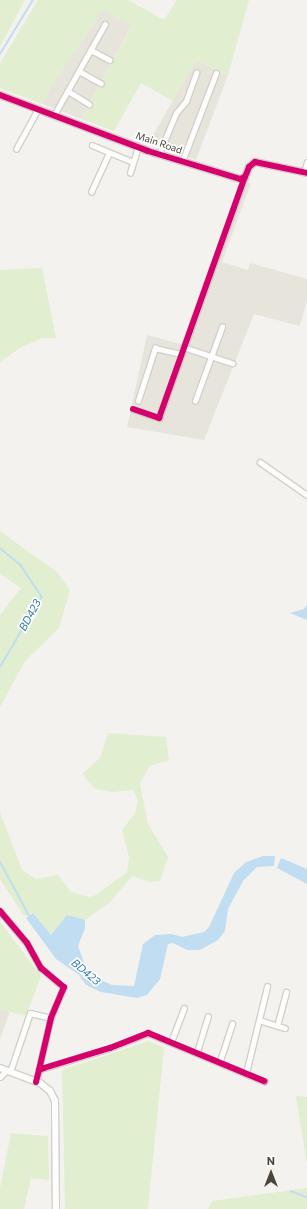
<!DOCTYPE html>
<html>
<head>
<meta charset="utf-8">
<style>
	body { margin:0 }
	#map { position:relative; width:307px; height:1209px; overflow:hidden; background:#f4f2ee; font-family:Commissioner,sans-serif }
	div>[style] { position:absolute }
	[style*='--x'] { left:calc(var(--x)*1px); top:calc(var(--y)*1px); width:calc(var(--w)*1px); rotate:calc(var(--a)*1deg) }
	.residential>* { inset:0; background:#e7e4dc }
	.green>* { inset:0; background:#e1eecf }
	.water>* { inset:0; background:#c0ddf1 }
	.stream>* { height:1.5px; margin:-0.75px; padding:0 0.75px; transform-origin:0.75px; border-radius:0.75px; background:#c0ddf1 }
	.roads { filter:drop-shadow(1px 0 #d2d0cb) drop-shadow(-1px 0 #d2d0cb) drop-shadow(0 1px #d2d0cb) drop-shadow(0 -1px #d2d0cb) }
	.minor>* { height:4.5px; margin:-2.25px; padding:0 2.25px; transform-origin:2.25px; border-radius:2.25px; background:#fdfdfc }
	.tertiary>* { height:6px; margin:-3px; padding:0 3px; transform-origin:3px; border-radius:3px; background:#fdfdfc }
	.cycleway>* { height:6px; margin:-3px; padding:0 3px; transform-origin:3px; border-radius:3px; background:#d6006c }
	span { translate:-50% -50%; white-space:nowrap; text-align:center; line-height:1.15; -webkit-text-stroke:3.5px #fff; paint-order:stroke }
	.street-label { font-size:10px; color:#4b4439 }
	.water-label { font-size:11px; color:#2e7ab2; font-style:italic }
	.north { position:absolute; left:251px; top:1153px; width:40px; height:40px; -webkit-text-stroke:3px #fff; paint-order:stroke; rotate:0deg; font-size:11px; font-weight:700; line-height:16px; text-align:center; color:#4b4439 }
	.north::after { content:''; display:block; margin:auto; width:14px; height:18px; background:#4b4439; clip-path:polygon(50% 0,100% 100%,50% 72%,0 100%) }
</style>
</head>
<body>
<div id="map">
	<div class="residential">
		<div style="clip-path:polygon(103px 10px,132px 25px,81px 119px,43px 104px,50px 87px)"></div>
		<div style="clip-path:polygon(196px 60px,228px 75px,196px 160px,148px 144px)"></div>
		<div style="clip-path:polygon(240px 181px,251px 183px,222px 262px,248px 270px,250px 263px,307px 279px,307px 300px,300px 326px,254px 314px,204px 440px,127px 427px,147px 335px,181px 344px)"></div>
		<div style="clip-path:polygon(0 1009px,10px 1012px,0 1039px)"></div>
	</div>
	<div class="green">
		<div style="clip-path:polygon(0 0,25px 0,0 47px)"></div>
		<div style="clip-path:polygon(38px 0,128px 0,164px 20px,177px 0,249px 0,228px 75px,196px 60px,173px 101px,141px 83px,114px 131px,81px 119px,132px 26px,103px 10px,50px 87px,43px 104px,0 88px,0 63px)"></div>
		<div style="clip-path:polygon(42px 268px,56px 338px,42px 338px,20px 348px,0 362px,0 270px)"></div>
		<div style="clip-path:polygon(0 531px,58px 573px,70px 590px,59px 628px,25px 661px,0 707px,0 615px,21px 588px,0 574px)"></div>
		<div style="clip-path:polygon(108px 733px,166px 737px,169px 760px,149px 766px,140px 784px,148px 824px,168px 857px,160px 881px,150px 882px,132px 876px,109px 903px,85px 920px,72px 918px,51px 935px,33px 913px,24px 916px,0 879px,0 812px,22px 870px,36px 879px,58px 875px,71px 892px,89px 897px,96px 895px,127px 872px,129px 857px,122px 830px,135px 813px,138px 800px,133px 790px,113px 792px,95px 789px,82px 774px,100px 758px)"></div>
		<div style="clip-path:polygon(0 922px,41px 976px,26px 1016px,0 1009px)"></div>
		<div style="clip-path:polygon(149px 1041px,164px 1048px,148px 1209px,65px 1209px,62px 1070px)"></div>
		<div style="clip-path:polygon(296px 1096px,307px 1097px,307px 1165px)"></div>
		<div style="clip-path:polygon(11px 1133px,48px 1136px,49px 1180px,31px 1178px,24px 1209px,0 1209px,0 1188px)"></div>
		<div style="clip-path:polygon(307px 1188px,307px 1209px,208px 1209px,212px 1201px)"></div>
	</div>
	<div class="water">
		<div style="clip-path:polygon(307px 605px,307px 620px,290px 613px,304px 609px)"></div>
		<div style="clip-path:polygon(263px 856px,275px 856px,274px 866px,257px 867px,243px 881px,228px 909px,225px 931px,218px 940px,200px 950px,187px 950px,173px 943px,168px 944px,160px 979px,147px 995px,137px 998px,101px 992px,86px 985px,79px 975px,56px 959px,26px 918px,33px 913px,51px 935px,67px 915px,85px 920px,85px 928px,78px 946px,88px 974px,112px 985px,134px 986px,143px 944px,155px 935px,172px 934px,182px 937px,204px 932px,209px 927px,234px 873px,246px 862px)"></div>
		<div style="clip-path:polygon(281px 858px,307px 869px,307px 884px,277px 868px)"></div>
	</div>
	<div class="stream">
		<div style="--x:0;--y:54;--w:63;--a:-58.6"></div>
		<div style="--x:0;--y:548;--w:26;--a:39"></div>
		<div style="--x:20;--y:564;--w:40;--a:56"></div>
		<div style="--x:42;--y:597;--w:82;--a:120.6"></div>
		<div style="--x:0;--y:861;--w:64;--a:61.8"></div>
		<div style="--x:291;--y:1191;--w:17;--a:21"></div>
	</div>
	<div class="roads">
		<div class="minor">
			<div style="--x:91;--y:50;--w:21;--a:28"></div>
			<div style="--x:79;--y:71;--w:25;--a:29"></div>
			<div style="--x:68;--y:91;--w:25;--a:32"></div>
			<div style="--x:54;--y:115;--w:104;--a:-60.7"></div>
			<div style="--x:92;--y:145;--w:44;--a:22.5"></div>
			<div style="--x:16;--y:149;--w:46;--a:-61.2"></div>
			<div style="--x:159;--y:154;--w:44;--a:-67.5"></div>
			<div style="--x:176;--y:113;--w:16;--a:-50"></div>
			<div style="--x:186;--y:101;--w:30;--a:-70"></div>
			<div style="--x:182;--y:162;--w:95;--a:-69.1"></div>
			<div style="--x:304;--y:172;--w:10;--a:-73"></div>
			<div style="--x:130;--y:173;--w:27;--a:-73"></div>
			<div style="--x:91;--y:192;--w:43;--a:-65.2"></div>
			<div style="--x:183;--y:347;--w:52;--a:18.1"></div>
			<div style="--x:138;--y:401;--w:56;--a:-72.2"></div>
			<div style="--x:155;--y:348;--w:27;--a:13"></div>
			<div style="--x:195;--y:401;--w:79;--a:-70"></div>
			<div style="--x:133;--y:409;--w:28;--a:19"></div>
			<div style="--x:159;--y:418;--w:256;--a:-70.4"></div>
			<div style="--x:260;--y:462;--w:57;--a:35.1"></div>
			<div style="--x:0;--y:911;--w:42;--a:49.8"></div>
			<div style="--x:27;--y:943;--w:29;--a:61"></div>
			<div style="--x:41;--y:968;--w:30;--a:40"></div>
			<div style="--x:64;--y:987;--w:34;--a:113"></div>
			<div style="--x:51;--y:1018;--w:53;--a:103"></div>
			<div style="--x:259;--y:1020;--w:27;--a:17"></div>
			<div style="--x:277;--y:1026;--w:35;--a:-75"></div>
			<div style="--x:171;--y:1042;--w:36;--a:-69"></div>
			<div style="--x:197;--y:1052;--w:37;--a:-73"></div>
			<div style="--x:220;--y:1061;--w:39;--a:-72"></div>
			<div style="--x:10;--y:1072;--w:62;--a:-71.3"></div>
			<div style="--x:30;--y:1013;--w:22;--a:13"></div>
			<div style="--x:246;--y:1073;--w:89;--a:-76.3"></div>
			<div style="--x:0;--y:1077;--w:8;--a:-45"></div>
			<div style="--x:36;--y:1082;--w:12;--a:-76"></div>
			<div style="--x:39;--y:1070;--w:5;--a:-22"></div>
			<div style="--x:44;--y:1068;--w:69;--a:-16.9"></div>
			<div style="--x:110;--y:1048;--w:41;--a:-21.5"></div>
			<div style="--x:148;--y:1033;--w:126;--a:22.5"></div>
		</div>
		<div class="tertiary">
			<div style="--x:0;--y:95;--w:158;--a:20.7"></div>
			<div style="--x:148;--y:151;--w:96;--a:16.9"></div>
			<div style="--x:240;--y:179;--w:5;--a:-22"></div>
			<div style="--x:245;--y:177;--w:11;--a:-68"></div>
			<div style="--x:249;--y:167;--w:8;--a:-40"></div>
			<div style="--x:255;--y:162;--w:53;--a:11.9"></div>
			<div style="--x:0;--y:1068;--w:43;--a:20.6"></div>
			<div style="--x:40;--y:1083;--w:13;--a:39"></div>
			<div style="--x:50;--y:1091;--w:11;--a:63"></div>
			<div style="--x:55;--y:1101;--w:108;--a:89.5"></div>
		</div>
	</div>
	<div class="cycleway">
		<div style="--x:0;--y:95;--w:158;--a:20.7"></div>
		<div style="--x:148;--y:151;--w:96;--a:16.9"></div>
		<div style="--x:240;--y:179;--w:5;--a:-22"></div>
		<div style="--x:245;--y:177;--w:11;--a:-68"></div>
		<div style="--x:249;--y:167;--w:8;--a:-40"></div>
		<div style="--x:255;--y:162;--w:53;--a:11.9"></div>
		<div style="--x:133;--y:409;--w:28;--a:19"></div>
		<div style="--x:159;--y:418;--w:256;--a:-70.4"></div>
		<div style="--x:0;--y:911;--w:42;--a:49.8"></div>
		<div style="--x:27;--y:943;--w:29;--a:61"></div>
		<div style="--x:41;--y:968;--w:30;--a:40"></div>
		<div style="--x:64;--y:987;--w:34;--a:113"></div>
		<div style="--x:51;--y:1018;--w:53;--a:103"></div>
		<div style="--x:36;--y:1082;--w:12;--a:-76"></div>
		<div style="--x:39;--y:1070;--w:5;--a:-22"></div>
		<div style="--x:44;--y:1068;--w:69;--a:-16.9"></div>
		<div style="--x:110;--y:1048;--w:41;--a:-21.5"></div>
		<div style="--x:148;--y:1033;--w:126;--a:22.5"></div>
	</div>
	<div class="street-label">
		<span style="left:159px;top:143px;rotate:19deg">Main Road</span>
	</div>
	<div class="water-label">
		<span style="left:30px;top:615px;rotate:-62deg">BD423</span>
		<span style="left:86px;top:972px;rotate:40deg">BD423</span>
	</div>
	<div class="north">N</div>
</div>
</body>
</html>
